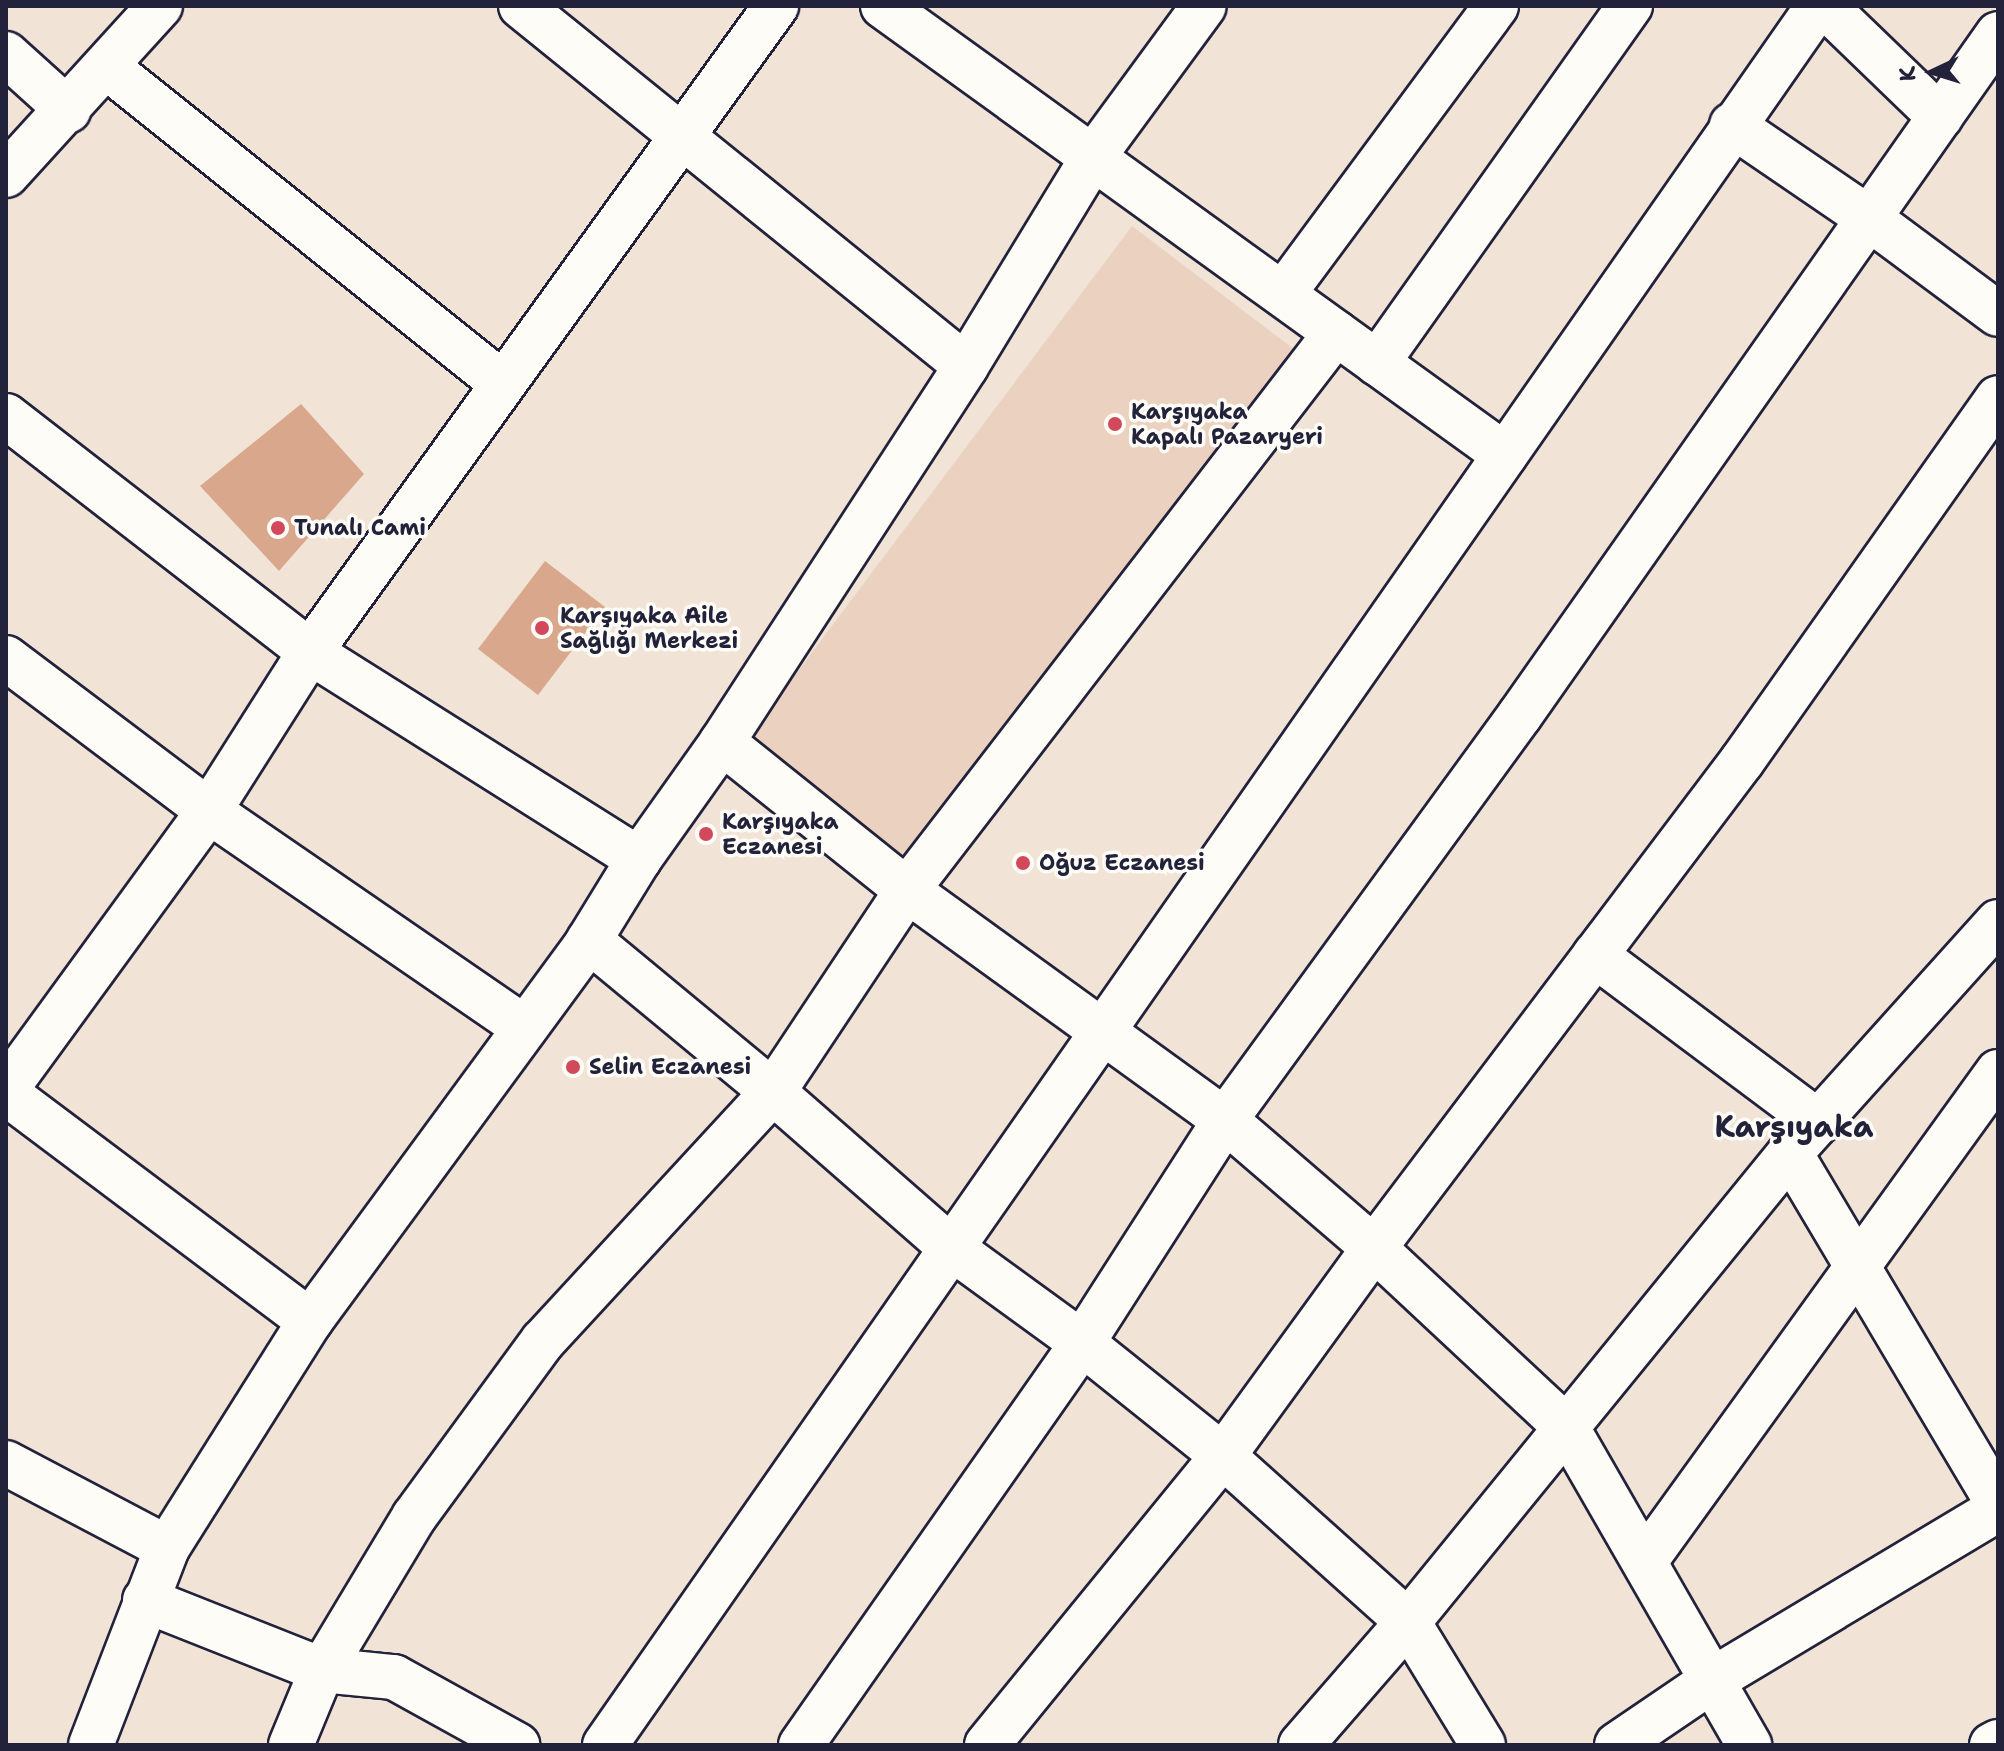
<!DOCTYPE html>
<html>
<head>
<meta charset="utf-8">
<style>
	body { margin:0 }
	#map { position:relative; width:2004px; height:1751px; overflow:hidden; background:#f2e3d7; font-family:"Shantell Sans",sans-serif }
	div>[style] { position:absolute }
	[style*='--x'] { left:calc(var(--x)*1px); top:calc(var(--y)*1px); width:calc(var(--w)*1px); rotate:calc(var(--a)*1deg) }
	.built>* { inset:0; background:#ead1c0 }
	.building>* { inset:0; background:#d9a88c }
	.roads { filter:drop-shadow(2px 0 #22223b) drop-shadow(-2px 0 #22223b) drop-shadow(0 2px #22223b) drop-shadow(0 -2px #22223b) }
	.minor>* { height:44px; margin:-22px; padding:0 22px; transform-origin:22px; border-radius:22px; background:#fdfcf7 }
	.dots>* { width:22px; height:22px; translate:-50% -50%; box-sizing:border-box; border:4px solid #fdfcf7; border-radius:50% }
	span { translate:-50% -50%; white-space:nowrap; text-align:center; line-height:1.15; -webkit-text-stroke:7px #fdfcf7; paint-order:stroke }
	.poi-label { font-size:22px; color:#22223b; font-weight:700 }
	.left { translate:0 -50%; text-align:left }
	.district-label { font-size:30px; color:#22223b; font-weight:700 }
	.frame { position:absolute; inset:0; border:8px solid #22223b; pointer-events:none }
	.north { position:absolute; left:1892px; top:32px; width:80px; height:80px; -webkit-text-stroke:6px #fdfcf7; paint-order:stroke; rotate:266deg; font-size:22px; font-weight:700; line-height:32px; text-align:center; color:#22223b }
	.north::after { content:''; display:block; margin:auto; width:28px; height:36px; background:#22223b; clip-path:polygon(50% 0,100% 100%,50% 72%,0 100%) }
</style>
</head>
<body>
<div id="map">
	<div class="built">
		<div style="clip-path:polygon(1132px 226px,1299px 353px,911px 870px,744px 743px)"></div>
	</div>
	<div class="building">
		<div style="clip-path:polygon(301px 404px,364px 474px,279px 571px,200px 486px)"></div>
		<div style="clip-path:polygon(545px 561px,605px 607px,538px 695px,478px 649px)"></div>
	</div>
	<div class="roads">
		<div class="minor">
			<div style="--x:521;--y:6;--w:572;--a:38.97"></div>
			<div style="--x:883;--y:6;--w:767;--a:35.82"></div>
			<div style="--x:1825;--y:6;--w:160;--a:44"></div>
			<div style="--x:6;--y:54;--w:84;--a:42.1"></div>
			<div style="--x:107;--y:67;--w:507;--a:38.68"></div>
			<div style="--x:1732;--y:125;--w:167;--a:34.3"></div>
			<div style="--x:1870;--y:219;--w:159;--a:36.6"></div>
			<div style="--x:6;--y:175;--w:229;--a:-47.7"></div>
			<div style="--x:1283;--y:294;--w:358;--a:-53.5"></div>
			<div style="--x:1377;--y:363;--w:438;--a:-54.7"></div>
			<div style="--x:6;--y:416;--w:385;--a:37.8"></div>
			<div style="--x:310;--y:652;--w:389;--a:32.2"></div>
			<div style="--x:6;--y:658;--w:254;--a:37"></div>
			<div style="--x:209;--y:811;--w:383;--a:34.5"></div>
			<div style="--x:722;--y:742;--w:237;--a:38.7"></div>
			<div style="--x:907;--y:890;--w:392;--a:35.9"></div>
			<div style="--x:1225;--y:1120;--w:196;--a:40.7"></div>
			<div style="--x:1374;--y:1248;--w:264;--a:43"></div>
			<div style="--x:1567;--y:1428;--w:366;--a:60.1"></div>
			<div style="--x:589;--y:940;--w:239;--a:39.6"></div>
			<div style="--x:773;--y:1092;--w:235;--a:41.2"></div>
			<div style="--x:950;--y:1247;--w:163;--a:36"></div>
			<div style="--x:1082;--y:1343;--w:181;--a:38.7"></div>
			<div style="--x:1223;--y:1456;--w:249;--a:41.9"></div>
			<div style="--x:1408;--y:1622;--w:144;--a:58.6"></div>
			<div style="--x:1595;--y:955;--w:279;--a:36.8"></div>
			<div style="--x:6;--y:1089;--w:344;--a:-53.9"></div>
			<div style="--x:209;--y:811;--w:188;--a:-57.6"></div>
			<div style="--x:310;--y:652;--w:797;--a:-54.19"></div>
			<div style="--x:6;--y:1093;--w:380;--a:36.9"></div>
			<div style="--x:1790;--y:1153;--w:407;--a:59.3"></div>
			<div style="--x:6;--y:1463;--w:182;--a:27.8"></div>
			<div style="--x:1645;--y:1561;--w:603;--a:-54.18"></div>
			<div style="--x:145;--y:1600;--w:190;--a:21.6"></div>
			<div style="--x:322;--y:1670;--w:72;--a:5.6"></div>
			<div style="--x:394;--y:1677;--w:141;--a:28.9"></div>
			<div style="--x:91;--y:1745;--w:211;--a:-68.9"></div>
			<div style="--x:167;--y:1548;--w:268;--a:-57.8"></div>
			<div style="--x:310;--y:1321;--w:461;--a:-53.7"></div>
			<div style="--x:583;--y:950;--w:107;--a:-58.4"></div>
			<div style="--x:639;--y:859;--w:143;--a:-54.6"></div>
			<div style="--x:722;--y:742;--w:448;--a:-57"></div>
			<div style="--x:966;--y:366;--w:245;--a:-58.7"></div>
			<div style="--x:1093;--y:157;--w:187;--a:-53.7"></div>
			<div style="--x:291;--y:1745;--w:81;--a:-67.5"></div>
			<div style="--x:322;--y:1670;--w:179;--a:-59"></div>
			<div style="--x:414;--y:1517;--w:218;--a:-53.8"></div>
			<div style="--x:543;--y:1341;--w:339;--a:-47.3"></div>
			<div style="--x:773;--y:1092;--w:242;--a:-56.4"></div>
			<div style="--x:907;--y:890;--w:703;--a:-52.4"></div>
			<div style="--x:605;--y:1745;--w:2120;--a:-55.1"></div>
			<div style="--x:801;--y:1745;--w:490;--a:-55"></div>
			<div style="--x:1082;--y:1343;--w:265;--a:-57.3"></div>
			<div style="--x:1225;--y:1120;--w:501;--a:-53.93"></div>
			<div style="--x:1520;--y:715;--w:832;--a:-54.93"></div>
			<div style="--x:987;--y:1745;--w:373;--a:-50.8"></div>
			<div style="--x:1223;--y:1456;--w:257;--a:-54"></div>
			<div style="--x:1374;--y:1248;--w:610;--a:-52.92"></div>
			<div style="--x:1742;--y:761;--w:444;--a:-54.8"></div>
			<div style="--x:1301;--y:1745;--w:163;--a:-49"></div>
			<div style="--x:1408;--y:1622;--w:605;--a:-50.84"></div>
			<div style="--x:1790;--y:1153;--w:311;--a:-48"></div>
			<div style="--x:1617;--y:1745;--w:117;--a:-34.2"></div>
			<div style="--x:1714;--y:1679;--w:331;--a:-30.9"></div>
			<div style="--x:1992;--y:1745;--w:7;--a:-27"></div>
		</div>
	</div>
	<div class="dots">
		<div style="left:1115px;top:424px;background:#d1495b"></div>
		<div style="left:278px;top:528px;background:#d1495b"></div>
		<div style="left:542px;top:628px;background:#d1495b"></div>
		<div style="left:706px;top:834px;background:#d1495b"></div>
		<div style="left:1023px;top:863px;background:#d1495b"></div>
		<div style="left:573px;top:1067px;background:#d1495b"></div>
	</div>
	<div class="poi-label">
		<span class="left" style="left:1131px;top:424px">Karşıyaka<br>Kapalı Pazaryeri</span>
		<span class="left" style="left:294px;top:528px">Tunalı Cami</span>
		<span class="left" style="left:560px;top:628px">Karşıyaka Aile<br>Sağlığı Merkezi</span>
		<span class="left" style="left:722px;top:834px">Karşıyaka<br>Eczanesi</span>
		<span class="left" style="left:1039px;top:863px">Oğuz Eczanesi</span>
		<span class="left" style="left:589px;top:1067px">Selin Eczanesi</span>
	</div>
	<div class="district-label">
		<span style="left:1794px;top:1127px">Karşıyaka</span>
	</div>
	<div class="frame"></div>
	<div class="north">K</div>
</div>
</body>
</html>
